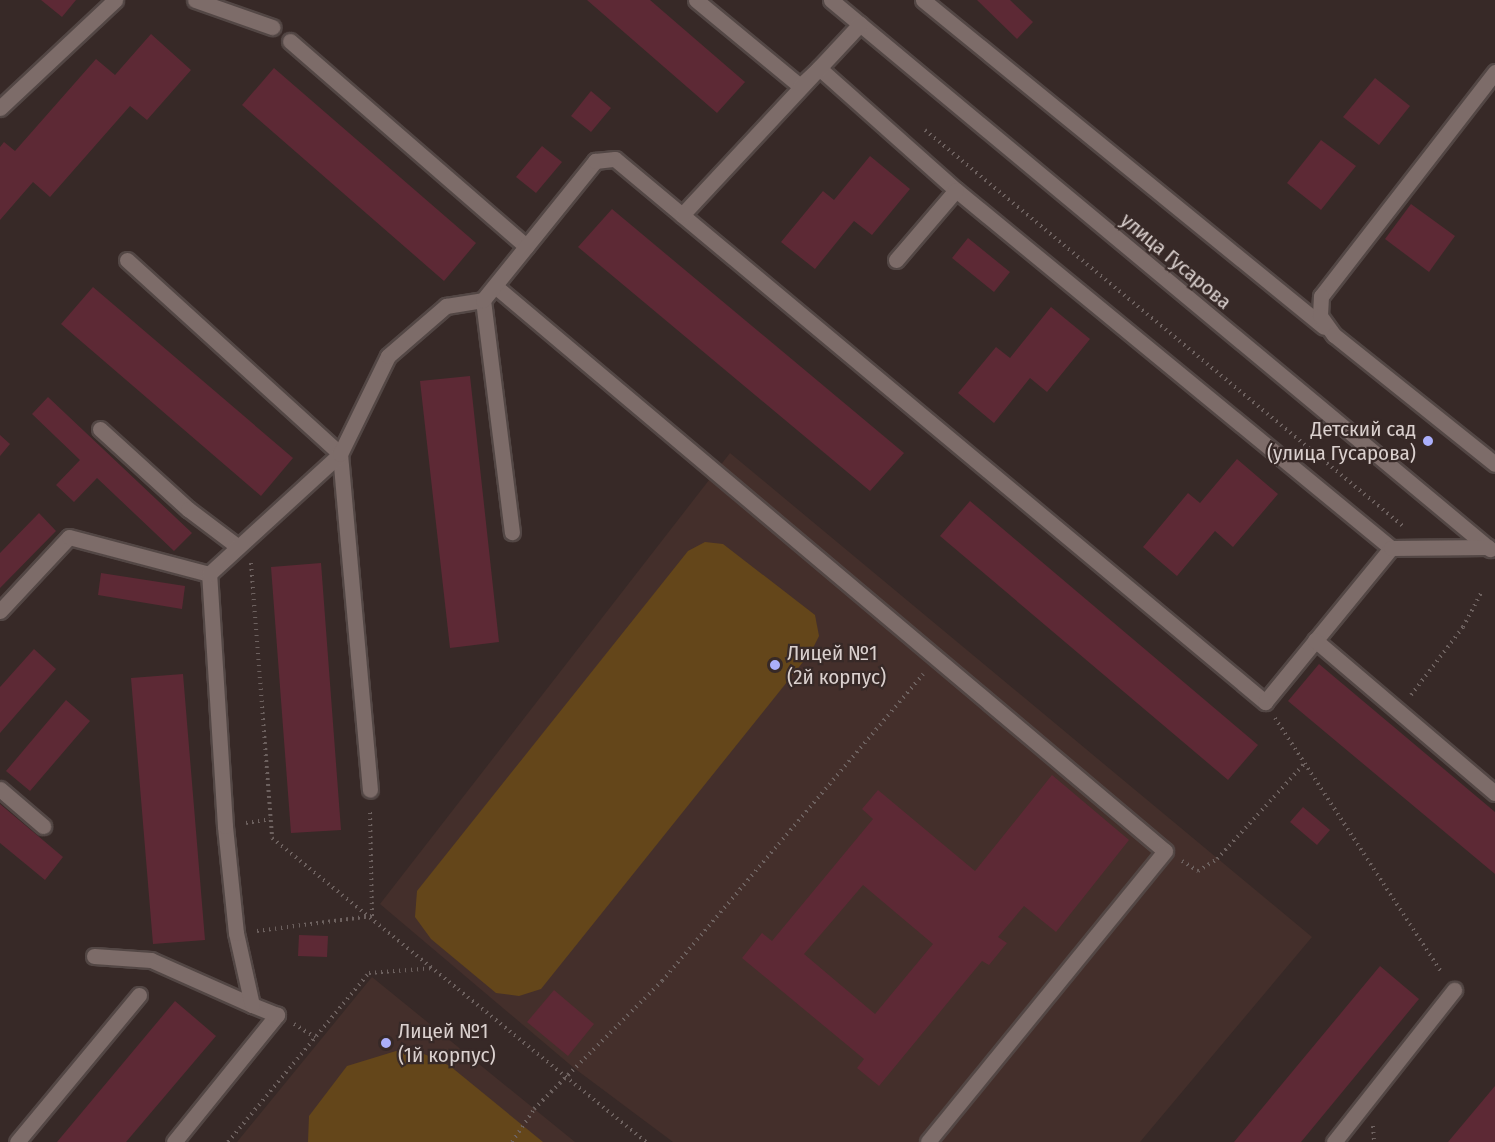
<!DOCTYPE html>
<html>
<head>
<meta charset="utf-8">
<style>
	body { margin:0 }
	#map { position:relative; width:1495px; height:1142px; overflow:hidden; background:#372927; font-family:"Fira Sans Condensed",sans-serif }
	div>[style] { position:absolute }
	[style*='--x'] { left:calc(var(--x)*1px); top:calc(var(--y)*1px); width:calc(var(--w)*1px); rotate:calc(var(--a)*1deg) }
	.built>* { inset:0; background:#442f2b }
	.green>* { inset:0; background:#64461a }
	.building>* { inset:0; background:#5d2935 }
	.path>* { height:4px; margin-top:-2px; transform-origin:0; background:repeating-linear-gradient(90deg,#6d615f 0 1.5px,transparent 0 6px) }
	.roads { filter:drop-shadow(2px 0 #534745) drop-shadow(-2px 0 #534745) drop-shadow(0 2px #534745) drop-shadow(0 -2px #534745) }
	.minor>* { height:15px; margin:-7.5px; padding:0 7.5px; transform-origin:7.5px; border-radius:7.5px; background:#7d6c69 }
	.dots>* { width:16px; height:16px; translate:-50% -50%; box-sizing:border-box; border:3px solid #372927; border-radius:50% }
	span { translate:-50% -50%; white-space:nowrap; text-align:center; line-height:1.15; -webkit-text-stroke:4.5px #372927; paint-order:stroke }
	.street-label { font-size:21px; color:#dad0ce }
	.poi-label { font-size:21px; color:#dad0ce }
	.right { translate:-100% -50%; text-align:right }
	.left { translate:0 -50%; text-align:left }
</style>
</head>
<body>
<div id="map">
	<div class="built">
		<div style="clip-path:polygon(730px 453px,1312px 937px,1140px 1142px,673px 1142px,574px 1068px,380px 904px)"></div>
		<div style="clip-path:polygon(372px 977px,575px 1142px,237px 1142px)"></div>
	</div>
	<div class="green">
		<div style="clip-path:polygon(705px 542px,723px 544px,815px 615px,819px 636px,811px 652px,541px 989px,519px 996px,496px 993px,431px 939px,415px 917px,417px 891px,688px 551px)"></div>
		<div style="clip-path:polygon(396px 1051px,424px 1054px,450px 1066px,543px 1142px,308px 1142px,309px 1116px,347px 1066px)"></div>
	</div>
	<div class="building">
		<div style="clip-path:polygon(41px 0,76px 0,62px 17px)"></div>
		<div style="clip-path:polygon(587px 0,650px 0,745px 82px,717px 113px)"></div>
		<div style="clip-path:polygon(977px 0,1010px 0,1033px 22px,1017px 39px)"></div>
		<div style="clip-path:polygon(151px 34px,191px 70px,147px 120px,130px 106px,50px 197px,33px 182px,0 220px,0 147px,4px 142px,15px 151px,96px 59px,115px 75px)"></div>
		<div style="clip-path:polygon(274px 68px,476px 243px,444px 281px,242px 105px)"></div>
		<div style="clip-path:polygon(1375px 78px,1410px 106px,1379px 145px,1343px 117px)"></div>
		<div style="clip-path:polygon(591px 91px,611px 108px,591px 132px,571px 116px)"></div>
		<div style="clip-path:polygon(1321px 140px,1356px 166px,1321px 210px,1287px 183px)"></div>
		<div style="clip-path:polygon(542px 146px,562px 162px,536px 193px,516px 177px)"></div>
		<div style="clip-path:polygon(870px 156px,910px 189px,872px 235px,854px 221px,815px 269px,781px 242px,823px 191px,834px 200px)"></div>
		<div style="clip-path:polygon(1411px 204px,1455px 236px,1429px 272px,1385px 239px)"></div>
		<div style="clip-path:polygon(612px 209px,904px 453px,870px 491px,578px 247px)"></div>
		<div style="clip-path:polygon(968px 238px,1010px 272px,994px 292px,952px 258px)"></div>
		<div style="clip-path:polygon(93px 287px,293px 458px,261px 496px,61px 324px)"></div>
		<div style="clip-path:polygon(1051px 307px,1090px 339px,1047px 392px,1030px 378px,994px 423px,958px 393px,996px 347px,1010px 358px)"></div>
		<div style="clip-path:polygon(470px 376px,499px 642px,450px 648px,420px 381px)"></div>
		<div style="clip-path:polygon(48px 397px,192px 533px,174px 551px,97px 478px,74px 502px,56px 485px,80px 460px,32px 414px)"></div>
		<div style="clip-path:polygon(0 435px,10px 444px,0 456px)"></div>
		<div style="clip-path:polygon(1237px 459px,1278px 494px,1233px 547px,1215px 531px,1177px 576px,1143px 547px,1188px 493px,1200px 503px)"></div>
		<div style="clip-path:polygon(970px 501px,1258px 745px,1228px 780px,940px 536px)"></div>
		<div style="clip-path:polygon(39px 513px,56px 531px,0 588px,0 553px)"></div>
		<div style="clip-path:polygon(321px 563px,341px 830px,291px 833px,271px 567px)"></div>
		<div style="clip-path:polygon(101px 573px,185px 586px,182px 609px,98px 595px)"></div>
		<div style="clip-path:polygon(34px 649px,56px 669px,0 733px,0 687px)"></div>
		<div style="clip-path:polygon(1319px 664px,1495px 812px,1495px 874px,1288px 701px)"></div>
		<div style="clip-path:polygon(183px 674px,205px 940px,153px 944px,131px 678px)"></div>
		<div style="clip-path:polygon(66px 700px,90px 721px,30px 791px,6px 771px)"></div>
		<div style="clip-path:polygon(evenodd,1052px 775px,1129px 840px,1056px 932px,1024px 906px,998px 937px,1007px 943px,989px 965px,982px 961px,879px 1086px,857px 1068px,864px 1059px,742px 958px,762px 933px,772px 941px,873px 819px,862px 809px,878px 790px,975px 871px,1052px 775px,863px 885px,933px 944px,875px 1014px,804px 954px,863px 885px)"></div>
		<div style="clip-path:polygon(0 804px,63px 857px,45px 880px,0 843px)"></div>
		<div style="clip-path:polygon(1303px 807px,1330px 830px,1317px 845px,1290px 822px)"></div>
		<div style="clip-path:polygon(299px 935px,328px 936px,327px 957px,298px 956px)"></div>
		<div style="clip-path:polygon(1380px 966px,1419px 999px,1301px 1142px,1234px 1142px)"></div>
		<div style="clip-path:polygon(554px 990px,594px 1024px,568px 1056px,527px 1022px)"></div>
		<div style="clip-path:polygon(175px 1001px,216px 1036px,126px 1142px,57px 1142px)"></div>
		<div style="clip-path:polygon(1495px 1086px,1495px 1142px,1448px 1142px)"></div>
	</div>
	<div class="path">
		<div style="--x:925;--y:130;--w:622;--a:39.65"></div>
		<div style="--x:251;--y:563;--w:276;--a:85.6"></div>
		<div style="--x:272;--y:838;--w:482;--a:39.1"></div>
		<div style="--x:1411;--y:695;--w:86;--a:-52.6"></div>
		<div style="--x:1463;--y:627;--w:40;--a:-62"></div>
		<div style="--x:1275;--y:718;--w:305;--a:56.8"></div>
		<div style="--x:246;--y:823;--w:24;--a:-9"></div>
		<div style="--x:1182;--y:861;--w:19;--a:32"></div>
		<div style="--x:1198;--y:871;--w:22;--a:-32"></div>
		<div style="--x:1217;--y:859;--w:129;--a:-47.5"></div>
		<div style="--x:257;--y:931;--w:116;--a:-7.4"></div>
		<div style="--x:372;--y:916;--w:107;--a:-91.1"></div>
		<div style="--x:294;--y:1024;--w:25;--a:32"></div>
		<div style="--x:1373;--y:1126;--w:16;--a:86"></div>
		<div style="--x:228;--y:1142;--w:220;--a:-50.2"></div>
		<div style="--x:369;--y:973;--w:65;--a:-4.4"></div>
		<div style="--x:512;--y:1142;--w:40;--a:-56"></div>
		<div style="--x:534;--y:1109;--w:181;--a:-45"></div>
		<div style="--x:662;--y:981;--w:403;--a:-49.6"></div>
	</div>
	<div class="roads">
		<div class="minor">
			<div style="--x:195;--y:0;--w:82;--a:19.3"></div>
			<div style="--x:696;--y:0;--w:135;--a:39.6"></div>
			<div style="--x:800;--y:86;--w:26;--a:-43"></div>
			<div style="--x:819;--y:68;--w:183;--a:41.7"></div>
			<div style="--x:956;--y:190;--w:563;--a:39.45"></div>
			<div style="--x:831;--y:0;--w:858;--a:39.8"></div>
			<div style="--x:923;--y:0;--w:517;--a:39.2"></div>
			<div style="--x:290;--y:41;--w:313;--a:41"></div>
			<div style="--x:1495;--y:72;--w:284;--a:127.8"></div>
			<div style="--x:1321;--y:296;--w:20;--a:93"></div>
			<div style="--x:1320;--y:316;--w:24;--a:54"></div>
			<div style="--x:1334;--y:335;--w:206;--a:38.7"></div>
			<div style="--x:0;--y:108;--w:158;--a:-43.2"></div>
			<div style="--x:682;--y:215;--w:760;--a:39.87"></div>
			<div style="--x:1265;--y:702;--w:199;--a:-50.7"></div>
			<div style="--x:1391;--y:548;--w:97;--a:-0.6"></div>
			<div style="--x:127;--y:260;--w:288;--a:42.3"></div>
			<div style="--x:340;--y:454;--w:337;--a:84.9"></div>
			<div style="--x:896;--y:260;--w:92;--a:-49.4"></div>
			<div style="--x:495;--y:286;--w:876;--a:40.14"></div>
			<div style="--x:1165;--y:851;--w:375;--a:129.2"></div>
			<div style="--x:483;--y:300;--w:234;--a:82.9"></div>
			<div style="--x:100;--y:429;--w:119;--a:42.3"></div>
			<div style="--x:188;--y:509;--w:61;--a:37.1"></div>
			<div style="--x:0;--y:611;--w:101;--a:-47"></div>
			<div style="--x:69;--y:537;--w:145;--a:14.8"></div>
			<div style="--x:1315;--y:640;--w:236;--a:40.4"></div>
			<div style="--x:0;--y:789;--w:57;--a:40.7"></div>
			<div style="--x:94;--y:956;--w:57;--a:4"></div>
			<div style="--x:151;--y:960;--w:111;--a:24"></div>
			<div style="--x:17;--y:1142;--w:191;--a:-50.3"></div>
			<div style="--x:174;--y:1142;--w:164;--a:-51"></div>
			<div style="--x:277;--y:1015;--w:27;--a:-158"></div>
			<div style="--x:252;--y:1005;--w:74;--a:-102.5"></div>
			<div style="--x:236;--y:933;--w:108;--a:-95.9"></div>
			<div style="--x:225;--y:826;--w:253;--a:-93.6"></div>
			<div style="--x:209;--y:574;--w:178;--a:-42.5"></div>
			<div style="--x:340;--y:454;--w:109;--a:-63.9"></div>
			<div style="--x:388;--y:356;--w:77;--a:-40.8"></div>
			<div style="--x:446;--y:306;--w:37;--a:-9"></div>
			<div style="--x:483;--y:300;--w:179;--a:-51.1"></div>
			<div style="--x:595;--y:161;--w:20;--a:-6"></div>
			<div style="--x:615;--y:159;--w:87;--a:39.9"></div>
			<div style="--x:682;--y:215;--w:261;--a:-47"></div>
			<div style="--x:1334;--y:1142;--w:194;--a:-51.7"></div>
		</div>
	</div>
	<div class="dots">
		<div style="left:1428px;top:441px;background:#abaffb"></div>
		<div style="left:775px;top:665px;background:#abaffb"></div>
		<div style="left:386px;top:1043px;background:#abaffb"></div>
	</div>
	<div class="street-label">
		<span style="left:1176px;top:261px;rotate:40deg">улица Гусарова</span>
	</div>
	<div class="poi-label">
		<span class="right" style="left:1416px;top:441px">Детский сад<br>(улица Гусарова)</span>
		<span class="left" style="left:787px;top:665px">Лицей №1<br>(2й корпус)</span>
		<span class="left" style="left:398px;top:1043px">Лицей №1<br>(1й корпус)</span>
	</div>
</div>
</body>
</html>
